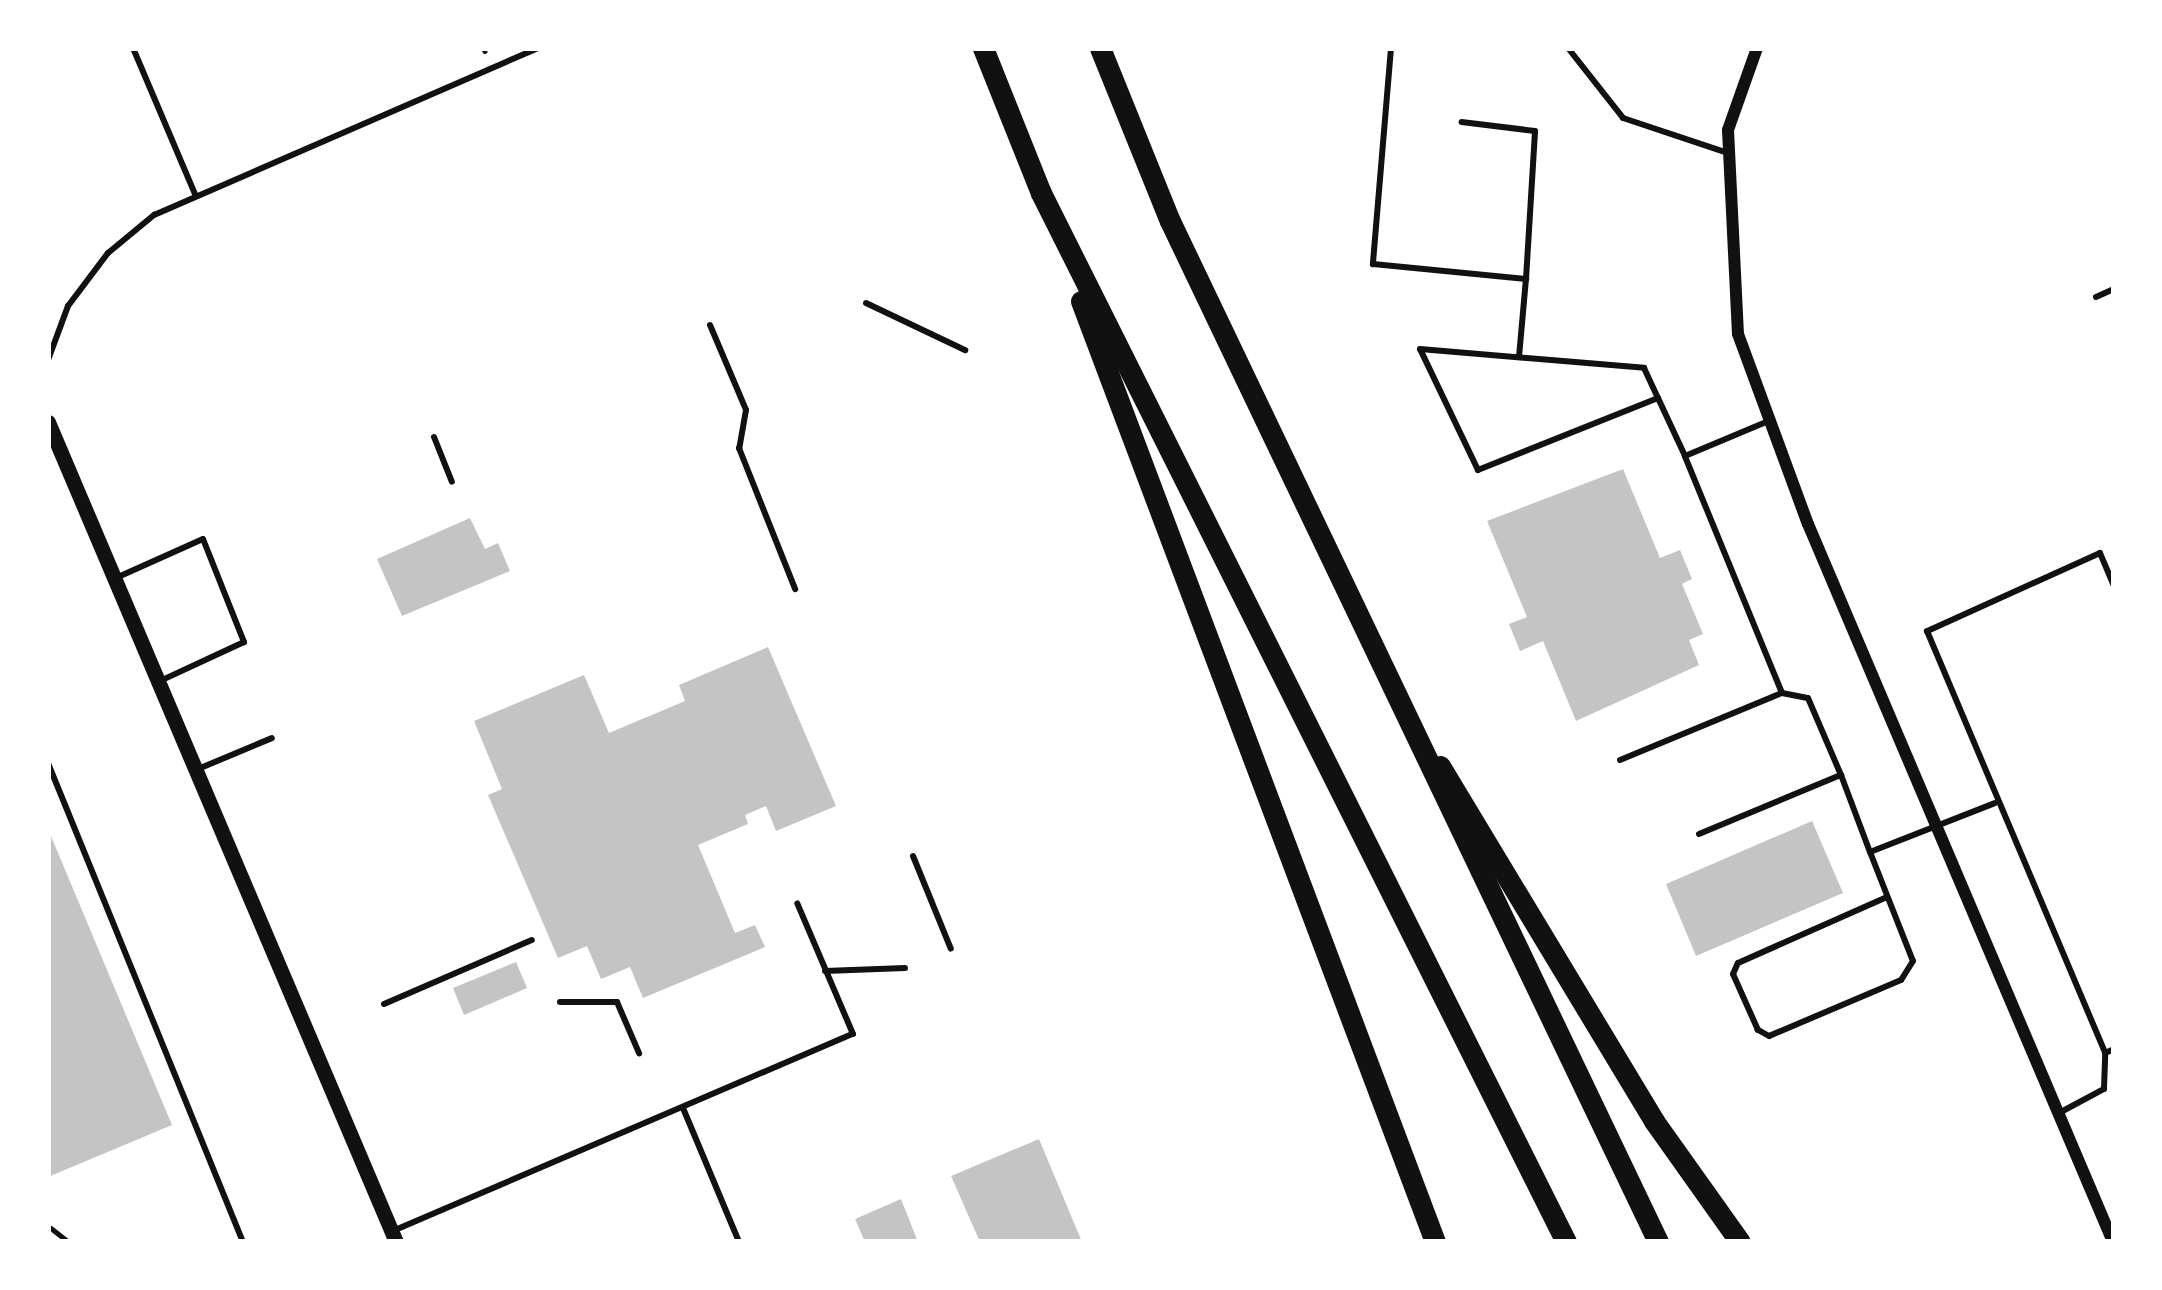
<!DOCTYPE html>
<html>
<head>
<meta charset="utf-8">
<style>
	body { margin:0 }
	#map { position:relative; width:2162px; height:1290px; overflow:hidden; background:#fff; font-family:"Archivo Narrow",sans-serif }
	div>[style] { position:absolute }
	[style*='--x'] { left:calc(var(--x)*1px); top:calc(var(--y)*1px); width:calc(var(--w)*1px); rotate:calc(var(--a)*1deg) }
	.building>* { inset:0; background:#c4c4c4 }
	.path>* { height:4.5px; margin:-2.25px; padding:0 2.25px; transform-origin:2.25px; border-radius:2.25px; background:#111 }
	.service>* { height:6px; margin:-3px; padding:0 3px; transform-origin:3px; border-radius:3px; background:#111 }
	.minor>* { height:12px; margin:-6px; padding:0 6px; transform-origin:6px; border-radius:6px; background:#111 }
	.tertiary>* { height:15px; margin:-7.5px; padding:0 7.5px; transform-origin:7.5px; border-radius:7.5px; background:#111 }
	.motorway>* { height:21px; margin:-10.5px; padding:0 10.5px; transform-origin:10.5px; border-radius:10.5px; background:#111 }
	span { translate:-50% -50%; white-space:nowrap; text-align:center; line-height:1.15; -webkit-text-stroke:9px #fff; paint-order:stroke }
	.frame { position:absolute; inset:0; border:51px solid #fff; pointer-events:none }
</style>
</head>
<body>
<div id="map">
	<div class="building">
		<div style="clip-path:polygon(1623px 469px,1660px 558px,1680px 550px,1692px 579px,1682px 584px,1703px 634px,1689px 640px,1699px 665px,1576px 721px,1543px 641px,1520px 651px,1509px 624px,1527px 617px,1487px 521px)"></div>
		<div style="clip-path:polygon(470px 518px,485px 549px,498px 543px,510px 571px,402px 616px,377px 559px)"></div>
		<div style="clip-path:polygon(768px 647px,836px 806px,776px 831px,766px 806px,745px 815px,748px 824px,698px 845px,735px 933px,755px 925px,765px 947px,643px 998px,630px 967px,601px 979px,587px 946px,558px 958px,488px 795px,502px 789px,474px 721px,584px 675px,609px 733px,685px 701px,679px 685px)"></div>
		<div style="clip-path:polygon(1812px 821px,1843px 893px,1696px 956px,1666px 884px)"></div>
		<div style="clip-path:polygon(48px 829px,172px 1125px,48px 1177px)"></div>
		<div style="clip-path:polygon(516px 962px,527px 988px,464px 1015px,453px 988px)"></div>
		<div style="clip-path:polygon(1039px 1139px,1082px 1242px,980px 1242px,951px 1176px)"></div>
		<div style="clip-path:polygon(901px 1199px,918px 1242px,865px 1242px,855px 1219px)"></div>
	</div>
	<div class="path">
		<div style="--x:484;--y:48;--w:3;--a:72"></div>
		<div style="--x:51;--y:1228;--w:23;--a:38"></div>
	</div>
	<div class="service">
		<div style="--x:133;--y:48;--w:159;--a:67"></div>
		<div style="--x:1391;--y:48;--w:217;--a:94.8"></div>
		<div style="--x:1373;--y:264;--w:154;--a:5.6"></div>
		<div style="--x:1526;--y:279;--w:148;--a:-86.5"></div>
		<div style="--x:1535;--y:131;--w:74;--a:-173"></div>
		<div style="--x:1568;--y:48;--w:89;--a:51.8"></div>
		<div style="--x:1623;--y:118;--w:111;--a:18.4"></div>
		<div style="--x:2096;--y:297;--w:20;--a:-24"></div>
		<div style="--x:866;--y:303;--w:110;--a:25.4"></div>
		<div style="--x:710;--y:325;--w:92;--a:67"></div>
		<div style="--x:746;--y:410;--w:39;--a:100"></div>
		<div style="--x:739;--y:448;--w:152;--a:68.3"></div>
		<div style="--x:1519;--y:357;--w:78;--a:-84.9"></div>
		<div style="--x:48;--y:360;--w:58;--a:-69.7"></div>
		<div style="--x:68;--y:306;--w:66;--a:-53"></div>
		<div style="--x:108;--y:253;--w:60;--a:-39.6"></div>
		<div style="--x:154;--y:215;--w:419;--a:-23.5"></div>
		<div style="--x:1658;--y:398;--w:194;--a:158.2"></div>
		<div style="--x:1478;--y:470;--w:134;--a:-115.6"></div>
		<div style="--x:1420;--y:349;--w:225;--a:4.8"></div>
		<div style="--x:1644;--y:368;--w:33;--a:65"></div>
		<div style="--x:1658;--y:398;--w:64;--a:65"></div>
		<div style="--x:1685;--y:456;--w:88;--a:-22.8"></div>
		<div style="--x:434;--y:437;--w:48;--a:68.2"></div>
		<div style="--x:118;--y:577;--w:93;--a:-24.1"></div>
		<div style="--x:203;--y:539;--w:111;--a:68.3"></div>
		<div style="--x:244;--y:642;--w:90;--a:155.1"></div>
		<div style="--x:2114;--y:586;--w:36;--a:-113"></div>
		<div style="--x:2100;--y:553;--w:190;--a:155.7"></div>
		<div style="--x:1927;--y:631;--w:458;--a:67.1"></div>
		<div style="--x:2105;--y:1053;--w:10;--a:-24"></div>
		<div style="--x:1782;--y:693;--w:26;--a:11"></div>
		<div style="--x:1808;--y:698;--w:84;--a:66.8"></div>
		<div style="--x:1620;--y:760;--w:175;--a:-22.5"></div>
		<div style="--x:1782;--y:693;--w:256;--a:-112.3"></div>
		<div style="--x:48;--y:763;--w:517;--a:67.85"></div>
		<div style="--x:198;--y:769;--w:80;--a:-22.7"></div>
		<div style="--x:1699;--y:834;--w:154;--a:-22.6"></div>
		<div style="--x:1841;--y:775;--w:82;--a:69.4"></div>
		<div style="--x:1870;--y:852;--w:134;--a:-21.4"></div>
		<div style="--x:1870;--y:852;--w:117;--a:68.5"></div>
		<div style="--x:1913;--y:961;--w:22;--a:122"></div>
		<div style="--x:1901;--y:980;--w:143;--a:157"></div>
		<div style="--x:1769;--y:1036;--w:13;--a:-151"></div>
		<div style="--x:1758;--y:1030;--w:61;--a:-114.1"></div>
		<div style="--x:1733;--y:974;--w:12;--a:-66"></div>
		<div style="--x:1738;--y:963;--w:163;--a:-23.9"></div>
		<div style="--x:913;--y:856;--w:100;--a:67.8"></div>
		<div style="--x:825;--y:971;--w:80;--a:-2.1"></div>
		<div style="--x:560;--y:1002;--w:57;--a:0"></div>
		<div style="--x:617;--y:1002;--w:56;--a:66.7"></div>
		<div style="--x:384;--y:1004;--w:161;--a:-23.4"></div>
		<div style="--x:683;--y:1108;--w:145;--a:67.3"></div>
		<div style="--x:2059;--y:1113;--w:51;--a:-28.1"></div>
		<div style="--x:2104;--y:1089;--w:35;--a:-88"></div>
		<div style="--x:395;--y:1230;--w:498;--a:-23.2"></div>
		<div style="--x:853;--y:1034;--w:142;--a:-113.1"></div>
	</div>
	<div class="minor">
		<div style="--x:1757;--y:48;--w:87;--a:109.5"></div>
		<div style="--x:1728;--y:130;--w:204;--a:87.2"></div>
		<div style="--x:1738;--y:334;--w:202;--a:69.8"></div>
		<div style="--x:1808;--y:524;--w:780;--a:66.98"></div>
	</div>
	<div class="tertiary">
		<div style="--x:48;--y:422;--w:891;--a:67"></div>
	</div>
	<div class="motorway">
		<div style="--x:983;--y:48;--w:156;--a:68.2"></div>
		<div style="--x:1041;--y:193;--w:1173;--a:63.41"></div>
		<div style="--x:1100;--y:48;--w:187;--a:68"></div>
		<div style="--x:1170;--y:221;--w:1132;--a:64.45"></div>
		<div style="--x:1081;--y:301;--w:1005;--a:69.38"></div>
		<div style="--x:1440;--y:766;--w:415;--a:58.9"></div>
		<div style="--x:1654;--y:1121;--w:148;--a:54.6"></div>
	</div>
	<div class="frame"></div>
</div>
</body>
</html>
